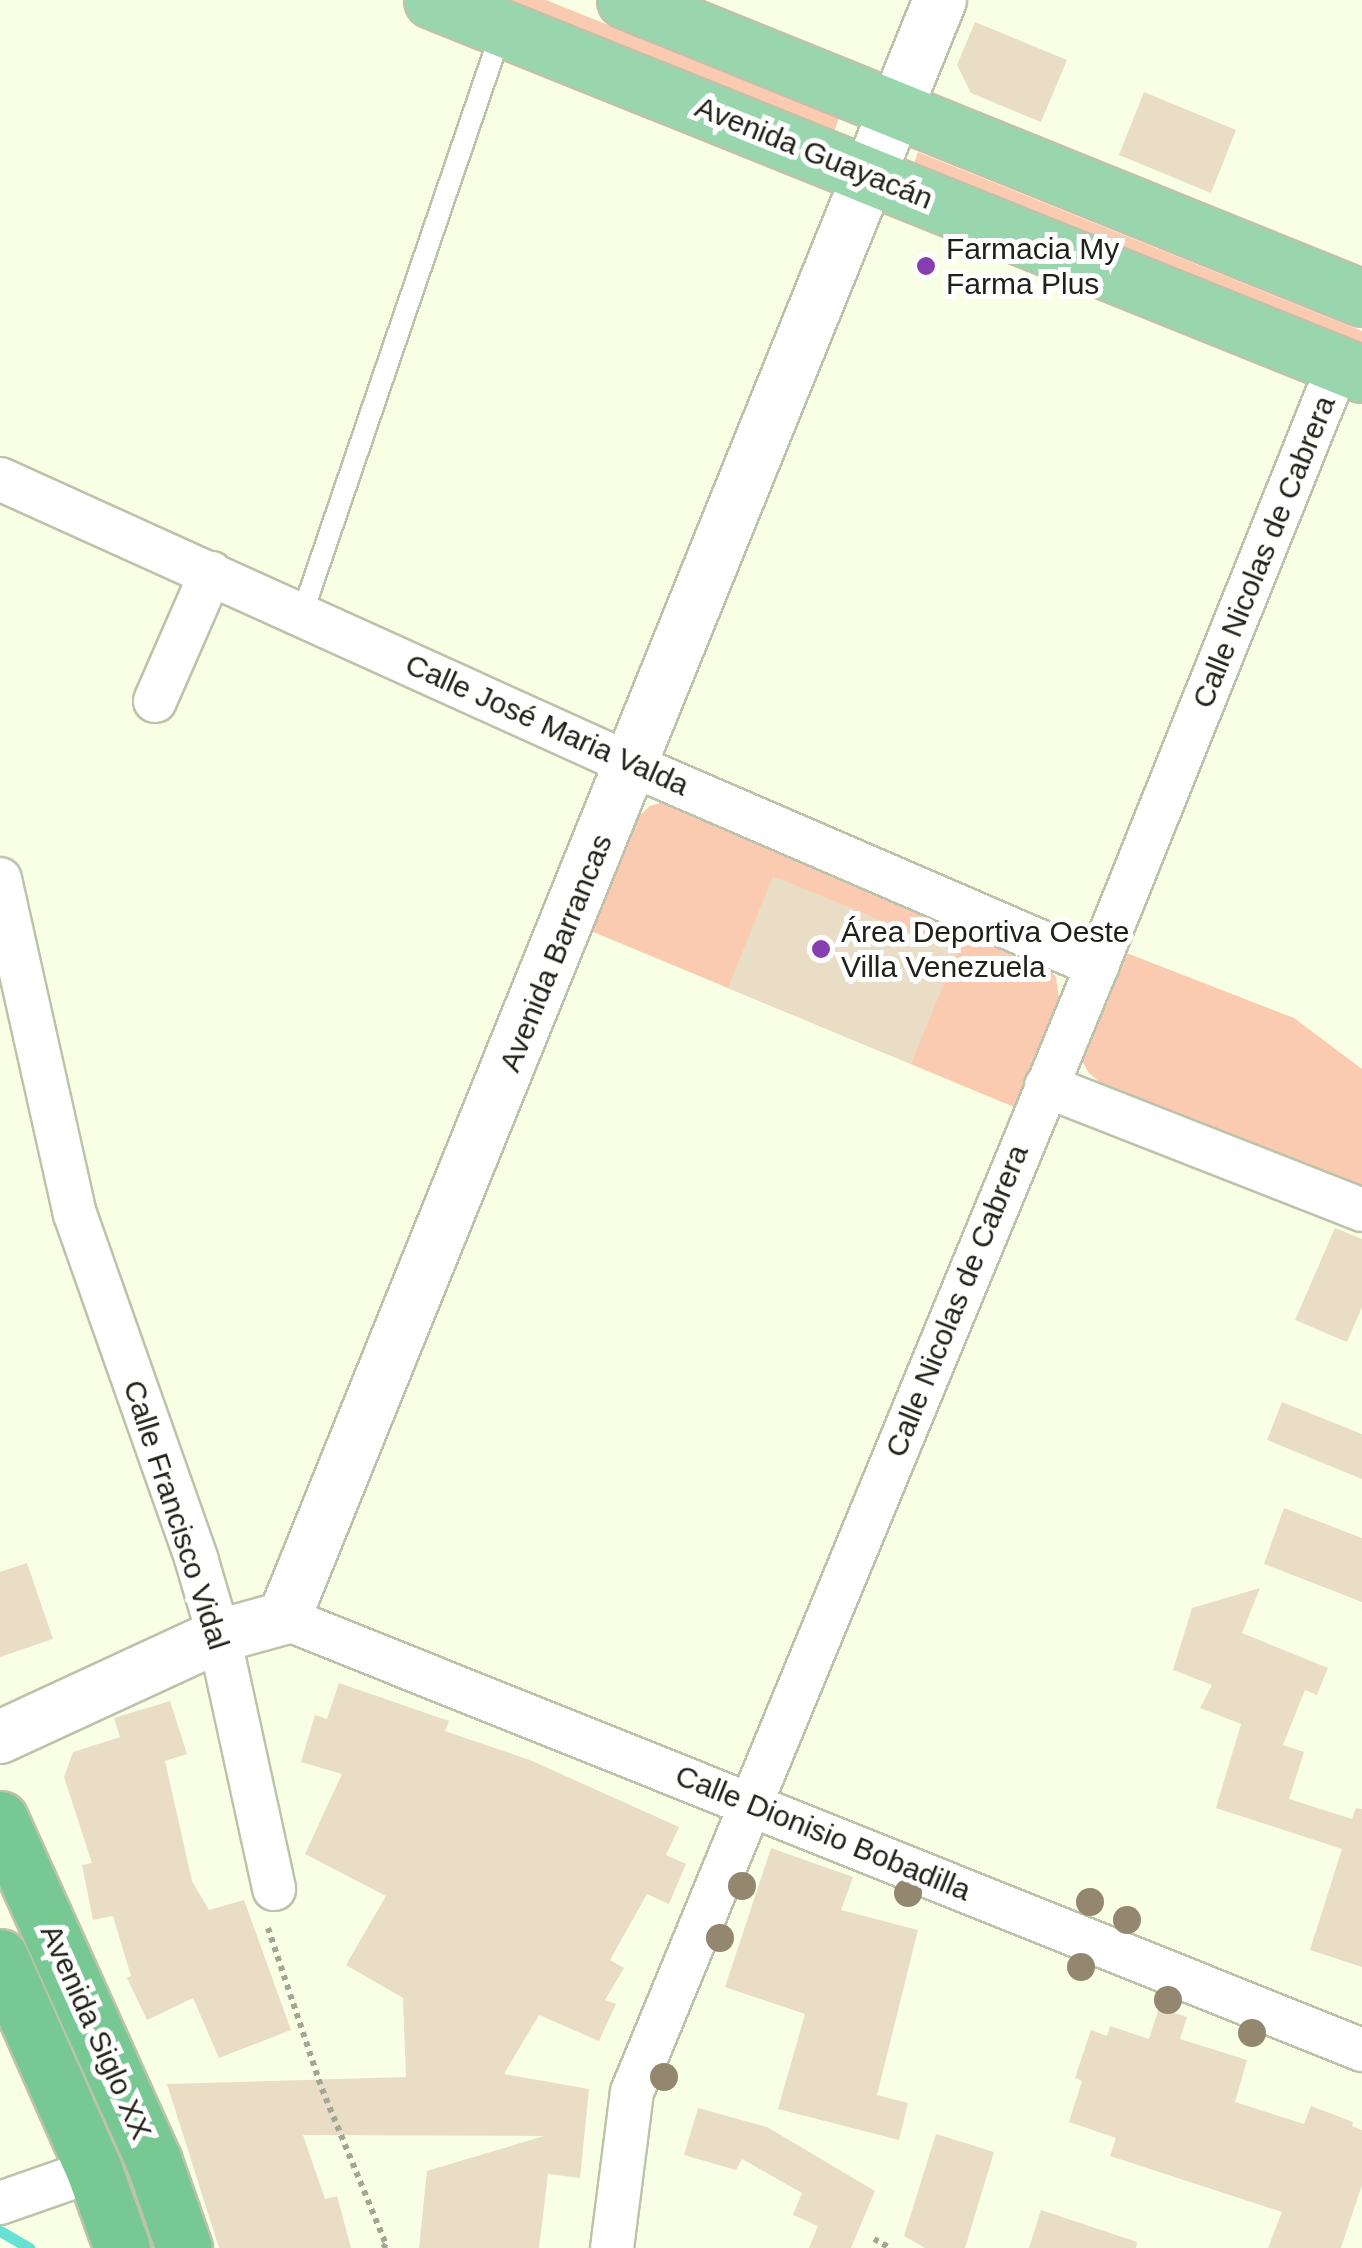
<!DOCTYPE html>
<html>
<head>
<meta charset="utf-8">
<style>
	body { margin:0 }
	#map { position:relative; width:1362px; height:2248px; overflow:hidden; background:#f8ffe4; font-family:Arial,sans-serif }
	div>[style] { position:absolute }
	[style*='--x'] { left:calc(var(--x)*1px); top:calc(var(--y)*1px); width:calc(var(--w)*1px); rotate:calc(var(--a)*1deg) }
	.green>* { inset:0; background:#facbb0 }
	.stream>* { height:11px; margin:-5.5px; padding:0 5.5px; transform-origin:5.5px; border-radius:5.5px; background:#66e1d3 }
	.building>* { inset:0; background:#e9ddc5 }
	.path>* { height:6px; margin-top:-3px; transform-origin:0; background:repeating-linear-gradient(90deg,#a2a793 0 5px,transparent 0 10px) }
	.roads { filter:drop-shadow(2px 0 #bdc3aa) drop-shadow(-2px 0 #bdc3aa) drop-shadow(0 2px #bdc3aa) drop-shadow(0 -2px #bdc3aa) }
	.service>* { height:20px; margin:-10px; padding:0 10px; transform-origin:10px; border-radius:10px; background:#fff }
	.minor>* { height:42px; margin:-21px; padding:0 21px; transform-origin:21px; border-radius:21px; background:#fff }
	.tertiary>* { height:52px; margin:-26px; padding:0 26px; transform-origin:26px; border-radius:26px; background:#fff }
	.primary>* { height:55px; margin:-27.5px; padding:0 27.5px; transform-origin:27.5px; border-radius:27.5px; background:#99d6ad }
	.trunk>* { height:55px; margin:-27.5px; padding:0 27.5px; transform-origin:27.5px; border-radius:27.5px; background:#77c892 }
	.trees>* { width:28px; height:28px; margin:-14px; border-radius:50%; background:#94876f }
	.dots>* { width:28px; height:28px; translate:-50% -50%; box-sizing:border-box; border:5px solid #fff; border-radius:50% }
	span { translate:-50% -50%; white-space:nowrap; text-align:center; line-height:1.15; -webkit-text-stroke:10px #fff; paint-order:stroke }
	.street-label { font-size:30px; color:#202219 }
	.poi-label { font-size:30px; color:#202219 }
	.left { translate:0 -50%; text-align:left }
</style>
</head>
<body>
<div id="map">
	<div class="green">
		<div style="clip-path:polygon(506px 0,546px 0,839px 118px,834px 132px)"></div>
		<div style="clip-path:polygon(918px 152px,1362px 331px,1362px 349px,912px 168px)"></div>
		<div style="clip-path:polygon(671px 800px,1047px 967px,1056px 977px,1059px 999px,1014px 1107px,591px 931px,639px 816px,650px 806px)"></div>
		<div style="clip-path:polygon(1124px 952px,1294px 1018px,1362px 1069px,1362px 1192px,1104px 1086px,1088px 1072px,1082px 1060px)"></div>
	</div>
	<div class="stream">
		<div style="--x:0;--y:2231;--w:34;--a:30"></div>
	</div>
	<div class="building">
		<div style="clip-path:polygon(975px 22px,1067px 60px,1041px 122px,971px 93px,957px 65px)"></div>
		<div style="clip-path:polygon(1144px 92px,1236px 130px,1211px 193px,1119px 155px)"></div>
		<div style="clip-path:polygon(773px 876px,957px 952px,911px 1064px,728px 988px)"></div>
		<div style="clip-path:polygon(1335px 1228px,1362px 1239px,1362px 1307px,1347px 1342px,1295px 1320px)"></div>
		<div style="clip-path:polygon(1282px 1402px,1362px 1434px,1362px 1479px,1267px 1440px)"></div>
		<div style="clip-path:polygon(1284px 1508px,1362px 1538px,1362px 1602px,1264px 1564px)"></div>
		<div style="clip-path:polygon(27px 1563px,53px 1639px,0 1657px,0 1572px)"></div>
		<div style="clip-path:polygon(1260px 1588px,1242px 1633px,1328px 1668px,1317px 1695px,1305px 1690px,1283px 1745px,1304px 1752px,1289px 1799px,1352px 1819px,1356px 1808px,1362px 1809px,1362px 1967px,1310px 1950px,1342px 1849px,1216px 1808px,1241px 1724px,1200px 1708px,1212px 1685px,1173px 1670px,1192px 1608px)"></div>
		<div style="clip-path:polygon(339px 1683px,449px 1721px,445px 1731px,530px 1760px,679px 1827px,666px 1855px,686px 1864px,669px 1904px,647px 1894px,610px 1960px,624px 1968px,605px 2000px,616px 2004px,599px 2041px,539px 2015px,504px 2074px,589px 2089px,580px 2178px,548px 2174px,539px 2248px,419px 2248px,427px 2171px,544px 2136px,303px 2135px,325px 2199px,337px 2196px,351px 2248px,219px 2248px,167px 2084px,406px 2077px,403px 1998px,346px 1965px,386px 1896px,305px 1854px,342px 1774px,301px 1762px,315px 1715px,327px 1719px)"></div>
		<div style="clip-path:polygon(170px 1701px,187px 1754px,165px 1761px,192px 1881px,209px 1910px,244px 1900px,291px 2030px,219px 2058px,193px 1998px,147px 2020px,127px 1978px,131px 1976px,113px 1916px,93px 1920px,82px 1865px,92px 1863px,64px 1777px,73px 1752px,120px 1737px,114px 1718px)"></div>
		<div style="clip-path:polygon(771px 1848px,853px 1877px,841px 1910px,918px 1930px,877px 2095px,908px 2103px,899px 2140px,778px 2109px,805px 2014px,725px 1987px)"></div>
		<div style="clip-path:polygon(1159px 2008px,1187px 2017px,1180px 2039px,1247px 2060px,1235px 2102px,1304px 2124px,1311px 2106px,1353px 2122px,1352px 2126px,1362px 2130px,1362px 2185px,1341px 2248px,1268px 2248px,1282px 2212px,1110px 2156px,1116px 2138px,1069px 2122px,1082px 2081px,1075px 2078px,1091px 2030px,1107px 2036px,1110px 2026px,1149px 2039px)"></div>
		<div style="clip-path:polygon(698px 2108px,767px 2127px,875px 2191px,851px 2248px,809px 2248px,818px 2226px,793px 2215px,802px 2193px,742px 2159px,736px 2170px,684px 2155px)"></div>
		<div style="clip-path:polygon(936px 2134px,994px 2152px,965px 2248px,925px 2248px,904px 2236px)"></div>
		<div style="clip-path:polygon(1041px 2210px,1137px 2242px,1136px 2248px,1029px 2248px)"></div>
	</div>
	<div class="path">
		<div style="--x:268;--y:1928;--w:170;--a:71.5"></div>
		<div style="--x:322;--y:2089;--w:168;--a:67.6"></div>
		<div style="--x:386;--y:2244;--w:5;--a:127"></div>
		<div style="--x:874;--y:2239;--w:18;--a:29"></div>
	</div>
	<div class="roads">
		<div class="service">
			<div style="--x:302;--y:614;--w:617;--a:-71.1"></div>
		</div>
		<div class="minor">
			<div style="--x:0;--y:479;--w:694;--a:24.35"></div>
			<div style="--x:632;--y:765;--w:507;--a:23.38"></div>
			<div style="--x:155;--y:701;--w:140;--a:-66.4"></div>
			<div style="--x:0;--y:879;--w:343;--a:77.4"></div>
			<div style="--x:75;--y:1214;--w:365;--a:70.6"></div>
			<div style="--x:196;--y:1558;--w:81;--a:73.6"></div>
			<div style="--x:219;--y:1636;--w:259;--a:77.7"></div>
			<div style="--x:1046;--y:1086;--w:339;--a:21.4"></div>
			<div style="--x:284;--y:1618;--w:1161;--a:21.84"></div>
			<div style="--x:0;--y:2203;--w:100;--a:-19.3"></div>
			<div style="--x:612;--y:2248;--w:157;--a:-82.7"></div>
			<div style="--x:632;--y:2092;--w:1218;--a:-67.56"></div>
			<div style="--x:1097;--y:966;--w:649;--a:-68.1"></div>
		</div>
		<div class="tertiary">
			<div style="--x:0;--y:1737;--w:241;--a:-24.8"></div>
			<div style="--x:219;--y:1636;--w:67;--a:-15.5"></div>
			<div style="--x:284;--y:1618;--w:1746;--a:-67.93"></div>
		</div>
		<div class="primary">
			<div style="--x:432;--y:0;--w:1002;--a:21.91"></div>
			<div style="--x:625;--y:0;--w:795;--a:22.02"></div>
		</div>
		<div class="trunk">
			<div style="--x:0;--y:1819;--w:376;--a:65.8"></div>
			<div style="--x:154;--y:2162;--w:91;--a:70.8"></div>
			<div style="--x:0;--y:1957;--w:233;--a:66.2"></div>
			<div style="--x:94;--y:2170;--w:83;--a:70.3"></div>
		</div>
	</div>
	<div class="trees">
		<div style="left:742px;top:1886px"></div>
		<div style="left:908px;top:1893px"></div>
		<div style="left:1090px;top:1902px"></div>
		<div style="left:1127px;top:1920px"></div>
		<div style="left:720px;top:1938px"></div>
		<div style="left:1081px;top:1967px"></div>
		<div style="left:1168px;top:2000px"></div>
		<div style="left:1252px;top:2033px"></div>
		<div style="left:664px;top:2077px"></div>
	</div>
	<div class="dots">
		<div style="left:926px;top:266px;background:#873eb0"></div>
		<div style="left:821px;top:949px;background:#873eb0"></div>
	</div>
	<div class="street-label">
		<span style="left:814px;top:153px;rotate:22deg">Avenida Guayacán</span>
		<span style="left:1264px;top:552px;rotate:-68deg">Calle Nicolas de Cabrera</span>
		<span style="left:547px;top:725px;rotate:24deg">Calle José Maria Valda</span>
		<span style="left:556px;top:953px;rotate:-68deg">Avenida Barrancas</span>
		<span style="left:957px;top:1301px;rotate:-68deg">Calle Nicolas de Cabrera</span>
		<span style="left:176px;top:1515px;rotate:72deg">Calle Francisco Vidal</span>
		<span style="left:823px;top:1833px;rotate:22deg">Calle Dionisio Bobadilla</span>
		<span style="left:96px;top:2032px;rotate:66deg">Avenida Siglo XX</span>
	</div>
	<div class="poi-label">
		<span class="left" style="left:946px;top:266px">Farmacia My<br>Farma Plus</span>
		<span class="left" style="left:841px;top:949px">Área Deportiva Oeste<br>Villa Venezuela</span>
	</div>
</div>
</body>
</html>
